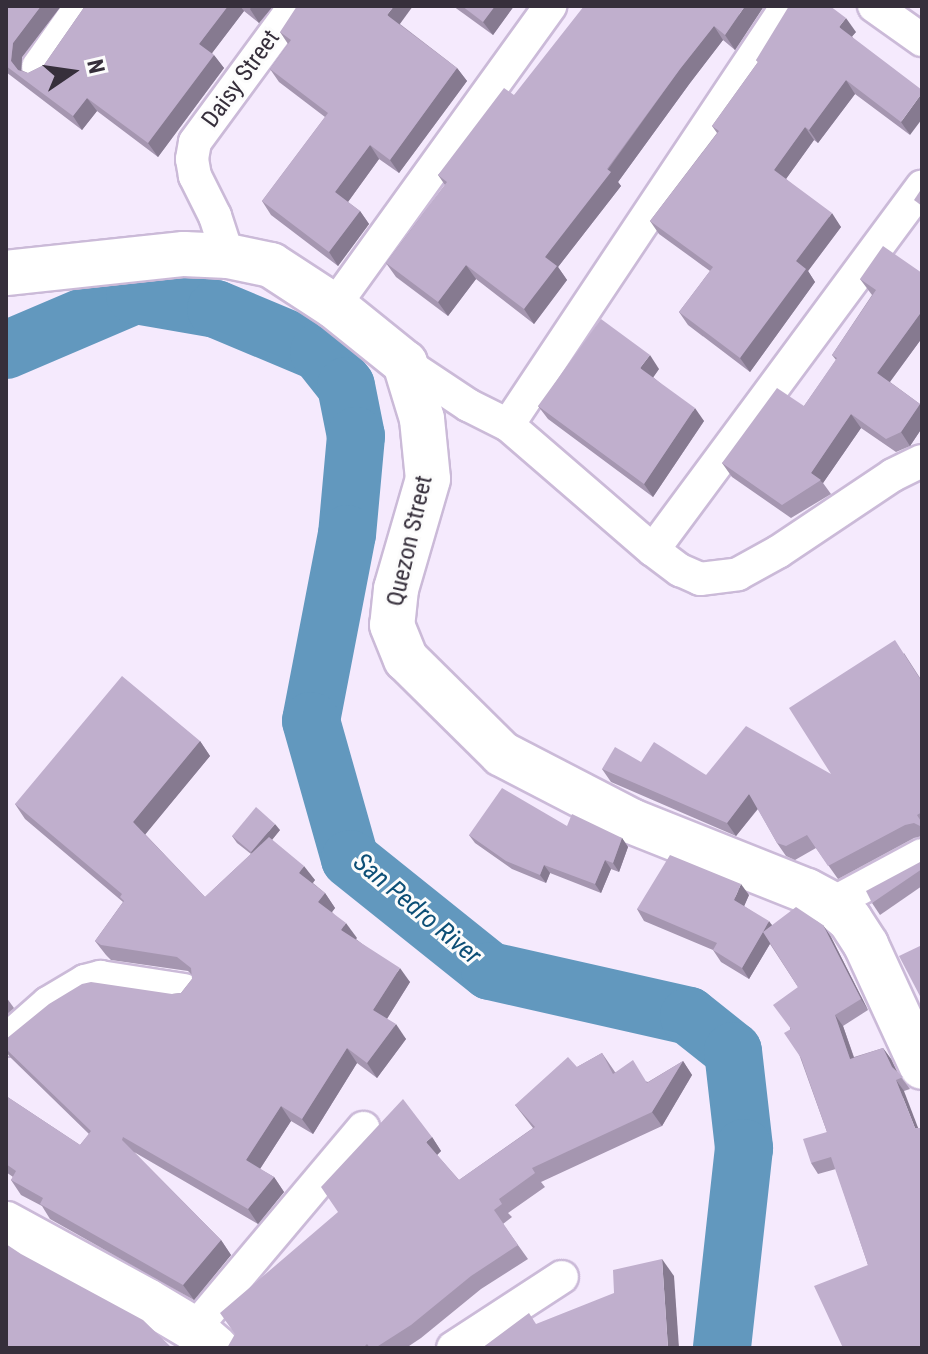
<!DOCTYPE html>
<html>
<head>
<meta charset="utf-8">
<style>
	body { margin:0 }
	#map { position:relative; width:928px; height:1354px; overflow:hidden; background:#f5eafd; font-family:"Roboto Condensed",sans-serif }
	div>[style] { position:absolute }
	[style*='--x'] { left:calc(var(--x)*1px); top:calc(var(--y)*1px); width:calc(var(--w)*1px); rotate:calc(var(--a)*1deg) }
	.river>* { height:58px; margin:-29px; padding:0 29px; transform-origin:29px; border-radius:29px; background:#6298be }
	.roads { filter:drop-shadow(2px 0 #cbbad8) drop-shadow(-2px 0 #cbbad8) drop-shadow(0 2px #cbbad8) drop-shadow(0 -2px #cbbad8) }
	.street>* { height:32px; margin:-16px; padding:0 16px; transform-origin:16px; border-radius:16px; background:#fff }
	.secondary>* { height:44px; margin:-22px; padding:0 22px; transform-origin:22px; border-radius:22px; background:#fff }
	.wall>* { inset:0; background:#a596b0 }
	.shaded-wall>* { inset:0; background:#867a90 }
	.building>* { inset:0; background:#c0afcd }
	span { translate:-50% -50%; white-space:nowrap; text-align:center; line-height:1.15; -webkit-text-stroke:6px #fcfcfc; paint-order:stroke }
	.street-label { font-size:24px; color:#362f3b }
	.water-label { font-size:26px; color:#0d4f76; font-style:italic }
	.frame { position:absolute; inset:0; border:8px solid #362f3b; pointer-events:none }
	.north { position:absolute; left:32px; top:32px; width:80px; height:80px; -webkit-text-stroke:6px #fcfcfc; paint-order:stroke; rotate:77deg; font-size:22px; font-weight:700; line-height:32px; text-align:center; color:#362f3b }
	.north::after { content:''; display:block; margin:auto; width:28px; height:36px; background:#362f3b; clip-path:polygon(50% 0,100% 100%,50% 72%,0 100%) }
</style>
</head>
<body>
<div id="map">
	<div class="river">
		<div style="--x:6;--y:350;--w:140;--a:-23.1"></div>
		<div style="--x:135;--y:295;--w:82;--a:9.8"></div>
		<div style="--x:216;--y:309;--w:112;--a:22.7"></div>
		<div style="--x:319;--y:352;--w:43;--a:51.5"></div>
		<div style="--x:346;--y:386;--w:51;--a:78.7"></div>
		<div style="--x:356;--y:436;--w:98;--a:95.2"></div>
		<div style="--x:347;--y:534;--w:190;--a:100.9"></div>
		<div style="--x:311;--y:721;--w:143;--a:74.2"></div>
		<div style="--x:350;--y:859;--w:179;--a:38.7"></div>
		<div style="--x:490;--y:971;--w:204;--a:12.7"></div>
		<div style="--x:689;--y:1016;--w:56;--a:38.5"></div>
		<div style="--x:733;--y:1051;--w:98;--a:83.5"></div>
		<div style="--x:744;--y:1148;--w:201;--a:96.3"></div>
	</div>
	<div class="roads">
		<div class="street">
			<div style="--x:874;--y:6;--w:59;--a:35.3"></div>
			<div style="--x:38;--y:67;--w:75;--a:-54.8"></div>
			<div style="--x:228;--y:256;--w:42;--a:-108"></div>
			<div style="--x:215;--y:216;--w:45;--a:-116.6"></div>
			<div style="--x:195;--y:176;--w:17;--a:-100"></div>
			<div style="--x:192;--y:159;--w:17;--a:-80"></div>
			<div style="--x:195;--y:142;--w:169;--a:-53.7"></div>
			<div style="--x:334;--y:306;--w:370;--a:-54.2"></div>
			<div style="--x:405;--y:363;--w:76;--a:33.7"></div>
			<div style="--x:468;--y:405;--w:45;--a:26.6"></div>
			<div style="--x:508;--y:425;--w:191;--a:40.8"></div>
			<div style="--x:653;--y:550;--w:34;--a:37"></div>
			<div style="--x:680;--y:570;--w:22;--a:24"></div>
			<div style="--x:700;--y:579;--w:38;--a:-7"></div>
			<div style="--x:738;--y:574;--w:46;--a:-28.8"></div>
			<div style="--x:778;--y:552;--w:138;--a:-33.8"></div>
			<div style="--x:893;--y:475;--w:32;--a:-26"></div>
			<div style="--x:508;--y:425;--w:503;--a:-56.34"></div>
			<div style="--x:653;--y:550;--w:452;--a:-53.5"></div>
			<div style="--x:831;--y:904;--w:103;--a:-28.3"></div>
			<div style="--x:6;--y:1040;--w:56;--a:-41.4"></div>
			<div style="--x:48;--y:1003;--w:43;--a:-30.7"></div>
			<div style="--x:85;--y:981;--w:16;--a:-15"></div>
			<div style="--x:100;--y:977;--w:85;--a:8.8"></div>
			<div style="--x:194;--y:1329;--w:263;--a:-49.9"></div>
			<div style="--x:453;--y:1348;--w:130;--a:-33.1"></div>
		</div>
		<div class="secondary">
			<div style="--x:6;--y:273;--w:179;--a:-6.1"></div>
			<div style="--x:184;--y:254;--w:44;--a:2.6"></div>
			<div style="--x:228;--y:256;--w:44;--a:11.8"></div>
			<div style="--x:271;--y:265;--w:75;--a:33.1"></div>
			<div style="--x:334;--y:306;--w:91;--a:38.8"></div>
			<div style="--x:405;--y:363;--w:59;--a:73.1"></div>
			<div style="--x:422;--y:419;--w:60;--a:84.3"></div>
			<div style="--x:428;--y:479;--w:115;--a:106.2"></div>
			<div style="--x:396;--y:589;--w:36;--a:96"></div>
			<div style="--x:392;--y:625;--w:37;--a:68"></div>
			<div style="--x:406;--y:659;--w:135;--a:44.7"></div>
			<div style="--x:502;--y:754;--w:145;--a:27.4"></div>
			<div style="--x:631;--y:821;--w:189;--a:21.7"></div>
			<div style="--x:807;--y:891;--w:27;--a:28"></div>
			<div style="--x:831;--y:904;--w:25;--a:40"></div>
			<div style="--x:850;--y:920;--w:30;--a:57"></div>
			<div style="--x:866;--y:945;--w:134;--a:65.3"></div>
			<div style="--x:6;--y:1224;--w:161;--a:28.6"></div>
			<div style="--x:147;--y:1301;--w:55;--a:30.8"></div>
			<div style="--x:194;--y:1329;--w:29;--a:41"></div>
		</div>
	</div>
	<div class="wall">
		<div style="clip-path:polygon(6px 6px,61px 6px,22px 57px,21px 70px,28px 73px,44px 65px,85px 6px,273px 6px,259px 23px,244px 11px,212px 53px,224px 68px,158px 157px,97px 111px,82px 130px,6px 72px)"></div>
		<div style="clip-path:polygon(453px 6px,514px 6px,493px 35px)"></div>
		<div style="clip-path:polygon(764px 6px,735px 50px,723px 40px,690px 83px,618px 182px,621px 186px,558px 267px,567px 280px,534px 324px,476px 279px,448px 316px,396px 277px,386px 263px,445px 185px,438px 175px,514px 95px)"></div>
		<div style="clip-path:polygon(400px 24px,457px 68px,467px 81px,399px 173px,379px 159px,348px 202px,360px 211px,369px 224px,338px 266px,271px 215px,262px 201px,325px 117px,279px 82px,270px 69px,288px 44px,280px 32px)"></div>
		<div style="clip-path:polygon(856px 32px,852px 36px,910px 135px,855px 94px,818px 143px,814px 140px,786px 179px,841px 227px,808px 271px,815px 282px,750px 372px,688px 325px,679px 312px,710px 271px,659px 234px,650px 221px,717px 133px,712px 126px,758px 62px,756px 60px)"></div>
		<div style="clip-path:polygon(922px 273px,922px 338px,890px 382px,920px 404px,922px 407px,922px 428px,910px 446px,896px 452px,861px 428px,823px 483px,831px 494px,791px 518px,732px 477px,722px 463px,804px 406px,836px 360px,832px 355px,872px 295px,860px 279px)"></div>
		<div style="clip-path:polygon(659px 369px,653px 377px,704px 421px,653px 497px,548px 419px,538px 406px)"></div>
		<div style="clip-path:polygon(904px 653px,922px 681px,922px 836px,914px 838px,838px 879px,816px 848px,795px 860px,786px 856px,777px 843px,758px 809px,736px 836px,611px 782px,602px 769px,641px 762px,706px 775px,831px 774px)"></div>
		<div style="clip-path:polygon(200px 741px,210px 756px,145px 834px,205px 897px,251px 854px,237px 843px,232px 836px,280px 830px,272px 840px,315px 880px,313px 883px,325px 893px,335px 908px,332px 912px,356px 939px,410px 982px,387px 1019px,406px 1039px,377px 1078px,357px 1063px,313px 1134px,291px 1121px,260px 1169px,274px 1177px,284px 1192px,258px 1224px,134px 1152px,221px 1240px,231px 1255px,194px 1300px,50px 1219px,42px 1206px,21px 1195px,11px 1180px,13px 1177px,6px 1172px,6px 1096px,80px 1145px,89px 1134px,11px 1058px,6px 1052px,6px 1039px,172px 994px,181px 993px,192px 979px,192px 975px,188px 971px,111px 960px,106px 955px,95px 941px,123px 902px,25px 819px,15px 804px)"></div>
		<div style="clip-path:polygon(567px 826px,622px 838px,628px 847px,619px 872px,611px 869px,601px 893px,550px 873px,546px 883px,512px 869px,475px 843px,469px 835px)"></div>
		<div style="clip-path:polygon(922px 861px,922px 886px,880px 915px,872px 903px)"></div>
		<div style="clip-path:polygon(749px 895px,744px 906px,772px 925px,823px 925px,831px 937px,868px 1010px,843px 1026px,854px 1057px,883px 1048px,891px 1059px,897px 1072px,910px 1089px,904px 1091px,868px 1265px,836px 1169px,818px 1174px,811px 1163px,827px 1132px,790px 1029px,798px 987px,770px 944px,749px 979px,721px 962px,713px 950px,644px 921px,637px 909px)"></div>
		<div style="clip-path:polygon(6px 997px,14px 1008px,6px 1015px)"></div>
		<div style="clip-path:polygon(602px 1053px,615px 1072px,648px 1082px,683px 1061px,692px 1075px,662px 1126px,541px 1182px,545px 1187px,508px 1213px,512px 1217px,503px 1224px,528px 1259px,481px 1289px,421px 1338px,406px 1348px,227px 1348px,432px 1137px,441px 1151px,437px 1155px,459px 1180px,533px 1128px,515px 1105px,577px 1067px)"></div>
	</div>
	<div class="shaded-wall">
		<div style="clip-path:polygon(41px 6px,61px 6px,22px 57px,21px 74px,11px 61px,13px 43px)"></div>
		<div style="clip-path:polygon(228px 6px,240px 6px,244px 11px,209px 57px,199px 44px)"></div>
		<div style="clip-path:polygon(252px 6px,273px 6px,259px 23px,250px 9px)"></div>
		<div style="clip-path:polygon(394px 6px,413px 6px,397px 28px,387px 15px)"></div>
		<div style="clip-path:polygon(495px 6px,514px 6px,493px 35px,483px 22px)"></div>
		<div style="clip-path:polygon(745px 6px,764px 6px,735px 50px,725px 35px)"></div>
		<div style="clip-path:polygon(846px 18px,856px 32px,849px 40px,839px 27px)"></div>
		<div style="clip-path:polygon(714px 26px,723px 40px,690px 83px,618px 182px,621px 186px,558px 267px,567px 280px,534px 324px,524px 309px,545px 257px,680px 69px)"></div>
		<div style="clip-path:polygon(214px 55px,224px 68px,158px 157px,148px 143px)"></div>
		<div style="clip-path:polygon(457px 68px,467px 81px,399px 173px,390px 160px)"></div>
		<div style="clip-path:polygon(846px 80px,855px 94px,818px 143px,809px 130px)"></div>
		<div style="clip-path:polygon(922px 93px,922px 119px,910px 135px,901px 122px)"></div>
		<div style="clip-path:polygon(87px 98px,97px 111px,82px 130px,73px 116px)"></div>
		<div style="clip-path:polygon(805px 127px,814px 140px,783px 183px,774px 170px)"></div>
		<div style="clip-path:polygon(370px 145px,379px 159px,345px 206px,335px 192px)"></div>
		<div style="clip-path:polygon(360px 211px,369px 224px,338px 266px,329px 252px)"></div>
		<div style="clip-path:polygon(832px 213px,841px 227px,808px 271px,815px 282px,750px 372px,740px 358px,796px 261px)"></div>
		<div style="clip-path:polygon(466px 265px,476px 279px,448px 316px,438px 302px)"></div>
		<div style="clip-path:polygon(922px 311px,922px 338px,886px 387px,877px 373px)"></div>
		<div style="clip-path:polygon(650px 355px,659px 369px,650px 382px,640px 368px)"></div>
		<div style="clip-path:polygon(920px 404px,922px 407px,922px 428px,910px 446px,901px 432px)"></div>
		<div style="clip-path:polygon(695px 408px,704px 421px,653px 497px,644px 484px)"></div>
		<div style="clip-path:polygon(851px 414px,861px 428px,823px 483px,811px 473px)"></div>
		<div style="clip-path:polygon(200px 741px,210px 756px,144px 836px,133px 822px)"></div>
		<div style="clip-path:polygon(749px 794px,759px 807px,736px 836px,727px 823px)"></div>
		<div style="clip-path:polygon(275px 824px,280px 830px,256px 859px,251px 852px)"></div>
		<div style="clip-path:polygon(622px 838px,628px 847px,619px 872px,613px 863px)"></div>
		<div style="clip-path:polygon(605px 860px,611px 869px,601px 893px,595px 884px)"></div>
		<div style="clip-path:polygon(544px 865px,550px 873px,546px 883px,540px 875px)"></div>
		<div style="clip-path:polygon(304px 866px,315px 880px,309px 887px,299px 873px)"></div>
		<div style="clip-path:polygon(741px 884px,749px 895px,742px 911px,734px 900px)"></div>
		<div style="clip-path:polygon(325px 893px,335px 908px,328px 917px,318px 902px)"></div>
		<div style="clip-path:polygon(769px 921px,777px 932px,749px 979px,742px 968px)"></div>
		<div style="clip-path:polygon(346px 923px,357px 938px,352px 944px,341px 930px)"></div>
		<div style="clip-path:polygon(823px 925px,831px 937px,868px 1010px,861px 999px)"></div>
		<div style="clip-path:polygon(400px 968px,410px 982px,383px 1025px,373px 1010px)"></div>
		<div style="clip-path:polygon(835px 1015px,843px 1026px,858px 1070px,850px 1059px)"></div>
		<div style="clip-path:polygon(396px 1024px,406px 1039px,377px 1078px,367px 1063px)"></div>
		<div style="clip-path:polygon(347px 1048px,357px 1063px,313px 1134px,302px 1119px)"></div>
		<div style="clip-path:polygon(883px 1048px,891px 1059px,900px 1078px,892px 1067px)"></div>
		<div style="clip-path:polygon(683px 1061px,692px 1075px,662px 1126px,652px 1112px)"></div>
		<div style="clip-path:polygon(896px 1080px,904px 1091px,922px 1138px,915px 1128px)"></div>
		<div style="clip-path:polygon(281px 1106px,291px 1121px,256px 1175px,246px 1160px)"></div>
		<div style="clip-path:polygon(432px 1137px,441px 1151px,436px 1156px,426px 1142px)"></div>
		<div style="clip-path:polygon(274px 1177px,284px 1192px,258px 1224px,248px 1209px)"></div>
		<div style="clip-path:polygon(221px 1240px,231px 1255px,194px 1300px,183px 1285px)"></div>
		<div style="clip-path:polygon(662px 1259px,674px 1276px,679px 1348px,668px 1348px)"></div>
	</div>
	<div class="building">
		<div style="clip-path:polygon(6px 6px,41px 6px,13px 43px,11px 61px,18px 70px,28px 73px,44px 65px,85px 6px,228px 6px,199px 44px,214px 55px,148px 143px,87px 98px,73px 116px,6px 66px)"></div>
		<div style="clip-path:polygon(297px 6px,394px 6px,387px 15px,457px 68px,390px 160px,370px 145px,335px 192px,360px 211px,329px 252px,262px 201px,328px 113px,270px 69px,291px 40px,280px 32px)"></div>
		<div style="clip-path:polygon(462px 6px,495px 6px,483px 22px)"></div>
		<div style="clip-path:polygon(584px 6px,745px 6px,725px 35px,714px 26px,680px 69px,607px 169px,611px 172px,545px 257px,557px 266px,524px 309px,466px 265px,438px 302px,386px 263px,447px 182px,438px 175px,504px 88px,514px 95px)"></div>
		<div style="clip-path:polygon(789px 6px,830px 6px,846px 18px,839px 27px,922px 90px,922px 93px,901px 122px,846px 80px,809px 130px,805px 127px,774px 170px,832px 213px,796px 261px,806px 269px,740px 358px,679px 312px,713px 267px,650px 221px,719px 131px,712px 126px,758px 62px,756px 60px)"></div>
		<div style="clip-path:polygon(922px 188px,922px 206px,914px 200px)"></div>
		<div style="clip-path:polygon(883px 246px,922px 273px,922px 311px,877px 373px,920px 404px,901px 432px,886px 439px,851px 414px,811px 473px,821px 480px,782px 505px,722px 463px,777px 388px,804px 406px,837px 358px,832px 355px,876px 290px,860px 279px)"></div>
		<div style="clip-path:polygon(601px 319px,650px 355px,640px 368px,695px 408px,644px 484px,538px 406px)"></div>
		<div style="clip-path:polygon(895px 640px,922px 682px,922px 812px,917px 815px,922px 823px,922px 827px,914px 823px,905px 825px,828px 866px,807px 835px,786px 846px,777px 843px,749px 794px,727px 823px,602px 769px,615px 747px,641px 762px,654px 742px,706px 775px,746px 726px,831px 774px,789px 708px)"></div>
		<div style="clip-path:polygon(122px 676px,200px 741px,133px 822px,205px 897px,269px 837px,304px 866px,299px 873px,325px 893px,318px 902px,346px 923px,341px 930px,400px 968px,373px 1010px,396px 1024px,367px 1063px,347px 1048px,302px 1119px,281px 1106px,246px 1160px,274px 1177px,248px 1209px,123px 1137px,122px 1140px,221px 1240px,183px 1285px,40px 1204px,43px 1198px,11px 1180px,16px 1171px,6px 1164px,6px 1096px,80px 1145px,91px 1131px,6px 1049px,6px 1039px,49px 1004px,82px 984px,91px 982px,172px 994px,181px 993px,192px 979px,191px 968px,177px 957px,101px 945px,95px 941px,124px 901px,120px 897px,122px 894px,15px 804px)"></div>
		<div style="clip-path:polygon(502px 788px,567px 826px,572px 814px,622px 838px,613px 863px,605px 860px,595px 884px,544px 865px,540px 875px,506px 861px,469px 835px)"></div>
		<div style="clip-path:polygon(256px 807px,275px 824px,251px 852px,232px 836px)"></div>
		<div style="clip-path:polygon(670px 855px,741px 884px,734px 900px,769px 921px,763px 932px,796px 907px,823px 925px,861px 999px,835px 1015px,850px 1059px,883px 1048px,892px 1067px,903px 1077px,896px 1080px,915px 1128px,922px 1128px,922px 1348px,843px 1348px,814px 1286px,868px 1265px,831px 1157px,811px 1163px,803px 1139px,827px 1132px,801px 1058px,784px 1033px,791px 1029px,773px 1005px,798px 987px,763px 932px,742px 968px,713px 950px,717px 943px,637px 909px)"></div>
		<div style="clip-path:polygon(922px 861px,922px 869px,872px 903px,866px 891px)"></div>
		<div style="clip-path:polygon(922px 945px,922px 1000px,899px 956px)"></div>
		<div style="clip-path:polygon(602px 1053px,613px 1074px,633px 1060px,647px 1083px,683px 1061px,652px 1112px,532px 1168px,535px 1173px,499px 1199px,502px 1204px,494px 1210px,518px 1245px,471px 1276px,411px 1325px,375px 1348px,370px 1348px,367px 1344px,363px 1348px,227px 1348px,235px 1334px,220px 1313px,338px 1212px,321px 1187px,403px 1099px,432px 1137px,426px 1142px,459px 1180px,535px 1127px,515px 1105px,568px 1057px,577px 1067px)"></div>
		<div style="clip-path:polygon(6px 1244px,21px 1254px,143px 1320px,172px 1348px,11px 1348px,6px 1345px)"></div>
		<div style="clip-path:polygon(662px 1259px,668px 1348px,482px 1348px,529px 1313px,536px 1324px,614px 1293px,613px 1270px)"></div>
	</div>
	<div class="street-label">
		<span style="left:241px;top:79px;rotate:-54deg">Daisy Street</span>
		<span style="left:410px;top:541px;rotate:-77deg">Quezon Street</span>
	</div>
	<div class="water-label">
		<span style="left:417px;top:909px;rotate:40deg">San Pedro River</span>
	</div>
	<div class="frame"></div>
	<div class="north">N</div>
</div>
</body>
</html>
